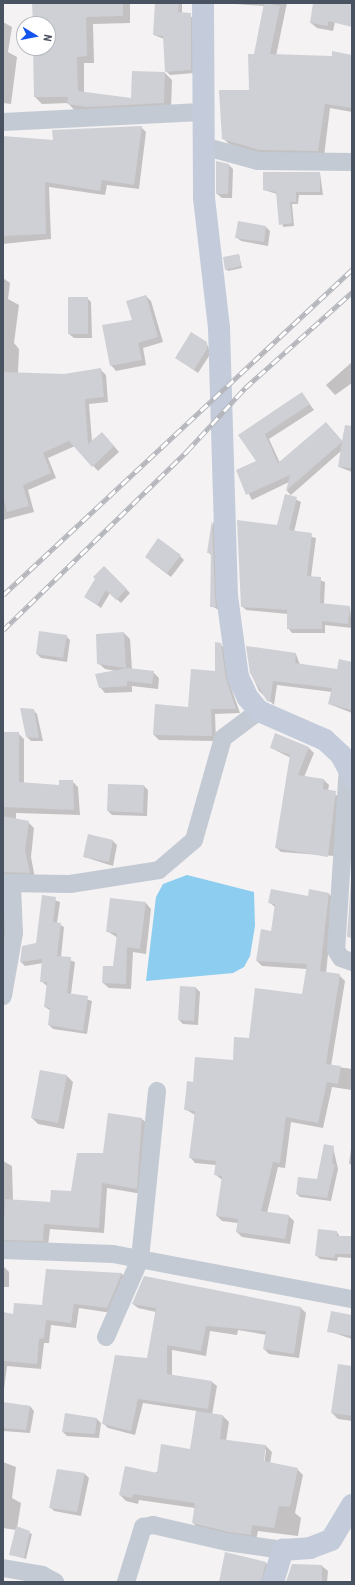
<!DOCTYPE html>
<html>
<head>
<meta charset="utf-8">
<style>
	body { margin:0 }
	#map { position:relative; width:355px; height:1585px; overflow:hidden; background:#f4f2f2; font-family:"Roboto Condensed",sans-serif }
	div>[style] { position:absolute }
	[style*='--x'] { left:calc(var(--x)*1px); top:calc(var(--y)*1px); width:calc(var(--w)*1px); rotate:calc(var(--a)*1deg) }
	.water>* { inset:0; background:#8ccdf0 }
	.shadow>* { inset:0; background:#0003 }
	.building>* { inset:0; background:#ced0d6 }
	.minor>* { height:18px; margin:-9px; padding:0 9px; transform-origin:9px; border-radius:9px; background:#c3cad4 }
	.secondary>* { height:22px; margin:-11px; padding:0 11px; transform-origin:11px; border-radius:11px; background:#c4ccdb }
	.rail>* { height:4.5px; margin-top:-2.25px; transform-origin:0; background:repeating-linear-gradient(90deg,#fff 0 9px,#b4b6bc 0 18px); box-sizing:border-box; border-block:1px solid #b4b6bc }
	span { translate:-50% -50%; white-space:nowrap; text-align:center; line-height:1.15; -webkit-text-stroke:4px #fff; paint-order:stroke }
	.frame { position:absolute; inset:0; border:4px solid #495261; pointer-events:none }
	.north { position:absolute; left:16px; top:16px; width:40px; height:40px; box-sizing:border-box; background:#fff; border:1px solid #b6bac0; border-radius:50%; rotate:100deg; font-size:11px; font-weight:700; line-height:16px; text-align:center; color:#495261 }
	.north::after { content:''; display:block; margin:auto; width:14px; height:18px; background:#1453ed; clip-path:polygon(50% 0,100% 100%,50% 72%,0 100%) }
</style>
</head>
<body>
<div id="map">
	<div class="water">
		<div style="clip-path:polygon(187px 875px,254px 892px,255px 926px,250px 956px,244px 967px,233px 973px,146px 981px,156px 897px,163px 884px)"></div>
	</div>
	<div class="shadow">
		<div style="clip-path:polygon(33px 3px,130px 3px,130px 23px,93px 24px,94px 63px,84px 63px,84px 93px,132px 99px,165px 73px,172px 80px,171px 110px,75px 111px,68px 103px,42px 104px,35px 97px,34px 48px,48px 48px,48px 24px,34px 24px)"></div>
		<div style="clip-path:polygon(156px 3px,182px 3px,182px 13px,194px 18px,194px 73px,170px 75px,166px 71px,164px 39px,154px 35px)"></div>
		<div style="clip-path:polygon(287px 3px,276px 56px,352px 56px,352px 112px,330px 108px,324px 156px,265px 155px,229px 144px,223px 138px,250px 91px,265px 6px,221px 3px)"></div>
		<div style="clip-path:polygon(314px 3px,339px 3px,333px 31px,317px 28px,311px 23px)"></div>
		<div style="clip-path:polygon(3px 22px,12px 27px,8px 52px,17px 57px,11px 104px,3px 103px)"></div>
		<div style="clip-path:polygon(141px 127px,146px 132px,139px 189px,107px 185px,105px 195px,49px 187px,51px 239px,3px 244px,3px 137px,54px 141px)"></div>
		<div style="clip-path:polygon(229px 165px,233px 169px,232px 198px,222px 198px,217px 194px)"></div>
		<div style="clip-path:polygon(320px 173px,323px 195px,299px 195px,298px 204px,292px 204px,294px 226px,283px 227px,277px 194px,264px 190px)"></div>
		<div style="clip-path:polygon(239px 223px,266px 227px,270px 231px,268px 246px,241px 241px,236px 237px)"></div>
		<div style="clip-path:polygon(239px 255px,242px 268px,228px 271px,226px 269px)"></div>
		<div style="clip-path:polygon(3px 278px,10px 283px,8px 299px,19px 305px,14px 343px,19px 349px,18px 373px,64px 375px,101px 370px,106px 375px,108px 402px,89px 404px,92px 441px,107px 438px,119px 452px,98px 471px,75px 446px,48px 458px,56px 478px,28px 490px,34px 512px,3px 520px)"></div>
		<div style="clip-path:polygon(146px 296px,151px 301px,163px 342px,143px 348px,146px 365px,116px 371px,111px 365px)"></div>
		<div style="clip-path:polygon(87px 298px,91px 302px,92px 338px,74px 338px,69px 334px)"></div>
		<div style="clip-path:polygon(206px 342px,211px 353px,198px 373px,176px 358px)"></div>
		<div style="clip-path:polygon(352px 362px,352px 383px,335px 395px,326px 385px)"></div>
		<div style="clip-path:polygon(302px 394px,314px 410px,269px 439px,280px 463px,326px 423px,346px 445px,352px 440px,352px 472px,339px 467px,341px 451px,291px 495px,287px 491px,289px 482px,252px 500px,237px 471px,257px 461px,240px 435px)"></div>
		<div style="clip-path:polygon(286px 495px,301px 502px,294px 532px,316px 538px,311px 577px,325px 582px,324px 604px,350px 607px,352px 628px,325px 625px,325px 633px,292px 633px,288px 628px,288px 614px,246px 610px,242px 606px,278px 526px)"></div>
		<div style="clip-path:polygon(213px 522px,216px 525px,219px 610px,211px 606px,212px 556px,208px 552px)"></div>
		<div style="clip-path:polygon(180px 556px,184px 560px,171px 577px,150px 561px)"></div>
		<div style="clip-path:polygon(104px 567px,130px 593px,121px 603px,110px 593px,101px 608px,86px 597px)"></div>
		<div style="clip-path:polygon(124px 633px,130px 639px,132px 670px,153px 672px,159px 678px,158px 689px,132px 686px,132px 692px,105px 693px,100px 687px,116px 671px,105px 669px,98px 663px,97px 635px)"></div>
		<div style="clip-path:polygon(66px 636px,70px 640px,67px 662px,41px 658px,37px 654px)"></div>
		<div style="clip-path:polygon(220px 644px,225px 649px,230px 685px,240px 713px,215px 714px,216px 741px,159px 740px,154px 735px,189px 708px,217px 672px)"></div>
		<div style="clip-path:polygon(248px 648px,296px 654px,300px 665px,337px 670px,352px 663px,352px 713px,329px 704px,332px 692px,277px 685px,274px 705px,259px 691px,251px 673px)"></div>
		<div style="clip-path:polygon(33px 710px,37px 714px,43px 741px,31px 741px,27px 737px)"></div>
		<div style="clip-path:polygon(3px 733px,18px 733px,24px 739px,24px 784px,60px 787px,72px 781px,78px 787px,80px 815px,16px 813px,16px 819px,28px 822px,34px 828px,31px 857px,35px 878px,3px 881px)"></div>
		<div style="clip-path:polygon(271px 748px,309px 748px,314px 753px,304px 777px,324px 780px,329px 785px,328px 791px,340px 797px,334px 856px,281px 852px,276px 847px,291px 758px)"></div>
		<div style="clip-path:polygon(109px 785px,144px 786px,148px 790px,147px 816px,112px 815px,108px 811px)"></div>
		<div style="clip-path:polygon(113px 841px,117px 845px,113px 866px,84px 857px)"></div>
		<div style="clip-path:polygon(329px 894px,334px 899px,326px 973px,339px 975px,345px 981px,331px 1066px,352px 1069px,352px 1090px,332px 1087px,323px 1128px,291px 1122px,285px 1168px,278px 1167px,267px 1213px,289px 1216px,294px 1221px,290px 1244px,242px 1237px,237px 1232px,238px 1223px,222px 1221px,217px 1216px,222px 1180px,215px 1174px,216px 1165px,195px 1163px,190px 1157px,195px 1115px,185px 1109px,194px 1083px,234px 1061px,250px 1039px,303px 995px,307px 969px,262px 966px,257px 961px,272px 932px,276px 908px,269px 902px)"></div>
		<div style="clip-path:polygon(3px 896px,7px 900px,3px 973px)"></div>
		<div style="clip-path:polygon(43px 896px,60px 902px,57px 923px,64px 927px,61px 957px,75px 962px,71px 994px,92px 1001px,87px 1034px,53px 1029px,49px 1025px,51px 1011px,45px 1007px,47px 986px,41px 981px,43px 963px,25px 966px,21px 962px,37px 944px)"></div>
		<div style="clip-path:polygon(146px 903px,151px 909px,146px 954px,133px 952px,131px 989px,109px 988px,103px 983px,114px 967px,118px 938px,107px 931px)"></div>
		<div style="clip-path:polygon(181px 987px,196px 988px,200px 992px,198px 1025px,183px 1024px,179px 1020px)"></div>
		<div style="clip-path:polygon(40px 1071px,67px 1076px,73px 1082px,64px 1129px,38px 1124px,32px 1118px)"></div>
		<div style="clip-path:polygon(142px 1119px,148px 1124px,142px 1194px,107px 1188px,104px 1233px,50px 1229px,48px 1246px,3px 1243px,3px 1161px,12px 1166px,13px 1201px,51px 1203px,72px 1192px)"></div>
		<div style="clip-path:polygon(352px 1143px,352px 1166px,349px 1163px)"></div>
		<div style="clip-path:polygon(333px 1147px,338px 1169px,331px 1201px,300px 1197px,297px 1194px,317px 1180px)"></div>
		<div style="clip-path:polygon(337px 1232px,340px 1237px,352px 1237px,352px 1258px,338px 1257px,337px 1261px,320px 1259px,316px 1255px)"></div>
		<div style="clip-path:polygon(3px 1266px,9px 1272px,9px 1287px,3px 1287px)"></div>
		<div style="clip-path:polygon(47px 1270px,122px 1274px,127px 1279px,112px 1313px,79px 1308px,76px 1328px,51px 1325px,49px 1343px,44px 1343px,41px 1369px,7px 1366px,3px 1397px,3px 1313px,14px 1315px,43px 1307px)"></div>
		<div style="clip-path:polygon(evenodd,145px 1277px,301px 1308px,306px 1313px,299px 1358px,269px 1354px,264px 1349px,267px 1335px,238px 1330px,237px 1335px,210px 1331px,206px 1356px,172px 1350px,172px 1376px,212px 1382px,217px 1386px,212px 1415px,223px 1416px,229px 1422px,226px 1441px,266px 1446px,272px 1452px,270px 1463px,297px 1469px,303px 1475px,295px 1513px,301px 1518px,298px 1536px,258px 1531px,256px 1540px,199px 1529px,193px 1523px,195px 1508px,139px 1500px,138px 1504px,126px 1501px,120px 1495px,191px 1450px,197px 1411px,143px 1403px,135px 1435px,108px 1428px,103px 1423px,148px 1360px,156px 1312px,138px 1308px,133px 1304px,145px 1277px,264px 1450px,266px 1450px,264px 1466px,262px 1466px,264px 1450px)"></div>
		<div style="clip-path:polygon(352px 1316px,352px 1339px,328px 1331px)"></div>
		<div style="clip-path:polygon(352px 1367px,352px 1421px,338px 1419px,332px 1413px)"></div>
		<div style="clip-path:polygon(3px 1403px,30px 1406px,34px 1411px,30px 1433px,3px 1431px)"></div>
		<div style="clip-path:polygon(96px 1418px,101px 1423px,99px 1438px,67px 1436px,63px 1432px)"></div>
		<div style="clip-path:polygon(3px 1462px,16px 1467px,12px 1498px,21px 1503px,17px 1528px,32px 1534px,26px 1559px,10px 1554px,16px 1530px,3px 1528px)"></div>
		<div style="clip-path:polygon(85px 1474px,89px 1478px,81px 1516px,54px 1511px,50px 1507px)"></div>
		<div style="clip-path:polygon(266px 1563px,271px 1568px,268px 1582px,220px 1582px)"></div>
		<div style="clip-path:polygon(322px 1566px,328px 1571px,327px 1582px,286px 1582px)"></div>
	</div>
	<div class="building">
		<div style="clip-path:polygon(32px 3px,123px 3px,123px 16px,86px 17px,87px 56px,77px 57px,78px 91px,131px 98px,132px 71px,165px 72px,164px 103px,88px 107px,67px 104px,68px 97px,34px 97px,33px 48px,48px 48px,48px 24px,33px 24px)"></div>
		<div style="clip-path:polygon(155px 3px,179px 3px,178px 12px,191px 13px,191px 70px,165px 72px,163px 36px,153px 35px)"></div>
		<div style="clip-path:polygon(264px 3px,280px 6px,270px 54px,332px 56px,332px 51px,352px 55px,352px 108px,325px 104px,318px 151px,259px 150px,222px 139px,219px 90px,249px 90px,248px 54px,254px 54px)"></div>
		<div style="clip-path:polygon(313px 3px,352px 3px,352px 27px,328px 21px,328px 26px,310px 23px)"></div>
		<div style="clip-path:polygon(142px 126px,134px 185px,102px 180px,100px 191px,45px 182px,46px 234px,3px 236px,3px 136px,53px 140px,52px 130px)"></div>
		<div style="clip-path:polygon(216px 161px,229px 164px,228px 194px,216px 194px)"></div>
		<div style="clip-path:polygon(263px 172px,320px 172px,320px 192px,296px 192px,296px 202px,290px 202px,292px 223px,279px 225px,276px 192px,263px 190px)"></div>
		<div style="clip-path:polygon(238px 221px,266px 226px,264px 242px,235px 238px)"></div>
		<div style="clip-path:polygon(239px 254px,241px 266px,225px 270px,223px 257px)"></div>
		<div style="clip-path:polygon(146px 295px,158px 337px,138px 343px,142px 360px,110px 366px,102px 325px,132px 320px,126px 301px)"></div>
		<div style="clip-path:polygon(68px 297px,88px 297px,88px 334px,68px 334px)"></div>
		<div style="clip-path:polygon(191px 332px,207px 342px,207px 349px,194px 370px,175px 358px)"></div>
		<div style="clip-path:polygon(101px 368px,104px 397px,85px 399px,88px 444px,102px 432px,114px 446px,92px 467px,69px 441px,43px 453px,51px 473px,23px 485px,29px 506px,7px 512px,3px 496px,3px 372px,64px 374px)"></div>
		<div style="clip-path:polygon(302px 392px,310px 404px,265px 434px,278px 463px,326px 422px,342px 441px,345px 425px,352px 426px,352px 468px,338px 467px,342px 442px,286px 491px,290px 475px,246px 495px,236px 470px,256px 461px,238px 435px)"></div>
		<div style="clip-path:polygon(285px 494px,297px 497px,289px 530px,312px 533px,307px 576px,321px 577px,320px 603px,350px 606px,348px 624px,322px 621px,322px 629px,287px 629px,287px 610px,241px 607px,237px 520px,277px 525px)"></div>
		<div style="clip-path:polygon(212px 520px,215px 596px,216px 607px,210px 607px,211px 553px,207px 553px)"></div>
		<div style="clip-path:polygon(158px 538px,181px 555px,167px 573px,145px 557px)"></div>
		<div style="clip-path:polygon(104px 566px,127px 589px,116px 600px,106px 590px,97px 605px,84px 597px,95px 579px,93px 577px)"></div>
		<div style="clip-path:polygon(39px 631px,67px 635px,63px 658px,36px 654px)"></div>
		<div style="clip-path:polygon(124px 632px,126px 668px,97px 664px,96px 634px)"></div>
		<div style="clip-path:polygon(215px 642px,221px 643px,226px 679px,236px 709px,211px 709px,212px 736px,153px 735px,155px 704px,188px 707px,191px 669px,215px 671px)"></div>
		<div style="clip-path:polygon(246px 646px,296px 653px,295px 663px,337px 669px,339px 659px,352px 662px,352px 710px,328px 704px,332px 688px,273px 681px,270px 702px,267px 701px,250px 673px)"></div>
		<div style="clip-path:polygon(128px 668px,154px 671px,152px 684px,127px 681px,127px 686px,99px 688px,95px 674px)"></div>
		<div style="clip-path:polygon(20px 708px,34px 709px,39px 738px,26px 737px)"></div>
		<div style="clip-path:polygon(3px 732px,19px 732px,19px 782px,59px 785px,59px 780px,73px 780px,74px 810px,3px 807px)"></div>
		<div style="clip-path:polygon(275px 733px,309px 747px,298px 775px,324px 779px,323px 789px,336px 791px,328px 857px,275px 848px,290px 755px,270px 748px)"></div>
		<div style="clip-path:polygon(108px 784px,144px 785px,143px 813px,107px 811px)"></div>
		<div style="clip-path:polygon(3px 816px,29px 821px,25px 851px,30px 873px,3px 872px)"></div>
		<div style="clip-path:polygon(88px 834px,113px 840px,109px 862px,83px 857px)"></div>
		<div style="clip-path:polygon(352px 866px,352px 938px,347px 937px)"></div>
		<div style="clip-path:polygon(271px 889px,308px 896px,309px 889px,329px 893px,320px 971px,340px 974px,326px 1064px,341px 1066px,338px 1084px,327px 1082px,318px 1123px,286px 1117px,280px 1163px,273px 1162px,261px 1211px,289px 1215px,285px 1239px,236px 1232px,238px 1219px,216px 1216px,222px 1176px,214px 1175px,216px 1161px,189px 1158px,195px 1111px,184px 1110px,187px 1081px,193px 1082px,195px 1057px,233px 1060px,234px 1037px,249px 1038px,255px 988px,302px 994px,307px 964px,256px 961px,261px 929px,271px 931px,275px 904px,268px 903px)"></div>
		<div style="clip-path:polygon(42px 895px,56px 897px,53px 922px,61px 923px,57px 956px,71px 957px,67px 993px,88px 996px,83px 1031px,48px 1025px,50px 1008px,44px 1007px,47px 982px,40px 982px,42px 959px,20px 962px,22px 946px,36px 943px)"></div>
		<div style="clip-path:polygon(110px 898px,146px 902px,140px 949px,127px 947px,126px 984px,102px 983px,103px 966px,113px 966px,117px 933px,106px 932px)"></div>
		<div style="clip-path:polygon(180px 986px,196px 987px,194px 1021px,178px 1020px)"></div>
		<div style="clip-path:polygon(40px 1070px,67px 1075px,58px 1123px,31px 1118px)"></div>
		<div style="clip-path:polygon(108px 1113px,142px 1118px,137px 1189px,102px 1183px,99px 1228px,44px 1224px,43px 1241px,3px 1240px,5px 1199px,50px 1202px,51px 1190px,71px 1191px,77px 1153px,103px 1153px)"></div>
		<div style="clip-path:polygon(324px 1144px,334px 1146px,332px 1164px,335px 1164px,327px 1198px,296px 1194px,298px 1177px,317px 1179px)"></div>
		<div style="clip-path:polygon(318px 1229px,337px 1231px,337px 1236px,352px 1236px,352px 1254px,335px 1254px,334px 1258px,315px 1256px)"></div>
		<div style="clip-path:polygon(46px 1269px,122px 1273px,107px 1308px,74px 1304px,71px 1323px,46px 1320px,44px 1338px,39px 1339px,37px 1364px,3px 1361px,3px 1312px,13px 1314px,14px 1303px,42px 1305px)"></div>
		<div style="clip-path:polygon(144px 1276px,301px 1307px,294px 1354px,263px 1349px,266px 1331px,206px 1326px,201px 1351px,167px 1345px,167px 1374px,212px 1381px,208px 1409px,138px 1399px,131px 1431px,102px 1424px,115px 1355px,147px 1358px,156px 1308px,132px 1304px)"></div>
		<div style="clip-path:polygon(331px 1311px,352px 1315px,352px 1336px,327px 1332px)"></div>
		<div style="clip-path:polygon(338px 1364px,352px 1366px,352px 1416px,331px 1413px)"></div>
		<div style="clip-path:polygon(3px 1402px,30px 1406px,26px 1430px,3px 1428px)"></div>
		<div style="clip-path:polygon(196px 1411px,223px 1415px,220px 1439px,266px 1445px,264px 1461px,298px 1468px,290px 1507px,279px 1506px,274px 1528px,252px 1525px,251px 1535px,229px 1532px,192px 1523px,195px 1503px,133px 1494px,132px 1498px,119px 1495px,125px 1466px,157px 1473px,161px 1444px,190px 1449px)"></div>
		<div style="clip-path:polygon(65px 1413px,97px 1418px,95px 1434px,62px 1432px)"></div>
		<div style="clip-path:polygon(57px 1469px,85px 1473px,77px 1512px,49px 1508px)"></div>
		<div style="clip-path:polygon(16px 1526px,30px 1531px,24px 1558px,9px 1555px)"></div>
		<div style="clip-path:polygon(225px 1552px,266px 1562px,261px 1582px,219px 1582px)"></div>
		<div style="clip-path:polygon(292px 1564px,322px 1565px,322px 1582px,286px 1582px)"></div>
	</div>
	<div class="minor">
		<div style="--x:3;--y:122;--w:198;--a:-2.9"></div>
		<div style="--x:203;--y:146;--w:57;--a:15.3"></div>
		<div style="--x:258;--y:161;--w:94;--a:0.6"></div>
		<div style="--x:348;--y:766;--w:184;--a:93.7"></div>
		<div style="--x:336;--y:950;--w:9;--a:58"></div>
		<div style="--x:341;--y:958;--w:12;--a:20"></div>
		<div style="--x:3;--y:882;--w:10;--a:24"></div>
		<div style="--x:12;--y:886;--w:47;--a:87.6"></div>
		<div style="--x:14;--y:933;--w:64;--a:99.9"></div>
		<div style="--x:3;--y:883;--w:67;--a:0.9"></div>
		<div style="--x:70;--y:884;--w:90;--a:-8.9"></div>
		<div style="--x:159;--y:870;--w:46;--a:-40.6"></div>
		<div style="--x:194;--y:840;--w:106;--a:-74.1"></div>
		<div style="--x:223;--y:738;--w:45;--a:-36.9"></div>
		<div style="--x:3;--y:1250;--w:110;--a:2.1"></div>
		<div style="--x:113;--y:1254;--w:243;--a:10.7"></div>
		<div style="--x:106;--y:1337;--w:85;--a:-66.4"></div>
		<div style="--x:140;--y:1259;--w:169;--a:-84.2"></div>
		<div style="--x:3;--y:1568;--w:40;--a:10"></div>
		<div style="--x:42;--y:1575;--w:15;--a:28"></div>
		<div style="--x:126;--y:1582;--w:58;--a:-72.8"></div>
		<div style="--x:143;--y:1527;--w:10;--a:-11"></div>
		<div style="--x:153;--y:1525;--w:76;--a:12.9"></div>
		<div style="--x:227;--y:1542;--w:57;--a:8.1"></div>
	</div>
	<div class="secondary">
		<div style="--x:203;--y:3;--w:195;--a:89.7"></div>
		<div style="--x:204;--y:198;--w:131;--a:83.4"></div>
		<div style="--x:219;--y:328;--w:268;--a:88.3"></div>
		<div style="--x:227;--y:596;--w:82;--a:82.3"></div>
		<div style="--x:238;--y:677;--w:23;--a:65"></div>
		<div style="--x:248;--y:698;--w:17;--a:50"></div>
		<div style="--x:259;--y:711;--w:72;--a:23.7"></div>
		<div style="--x:325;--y:740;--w:22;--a:43"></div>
		<div style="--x:341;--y:755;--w:24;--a:62"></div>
		<div style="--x:273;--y:1582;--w:34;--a:-73"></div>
		<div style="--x:283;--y:1550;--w:27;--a:-4"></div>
		<div style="--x:310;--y:1548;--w:22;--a:-21"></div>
		<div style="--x:331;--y:1540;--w:41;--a:-59"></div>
	</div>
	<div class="rail">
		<div style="--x:3;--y:595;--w:478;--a:-43"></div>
		<div style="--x:3;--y:630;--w:257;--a:-44.2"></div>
		<div style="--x:187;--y:451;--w:86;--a:-47.4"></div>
		<div style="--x:245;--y:388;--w:144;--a:-41.9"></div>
	</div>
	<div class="frame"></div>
	<div class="north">N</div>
</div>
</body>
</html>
